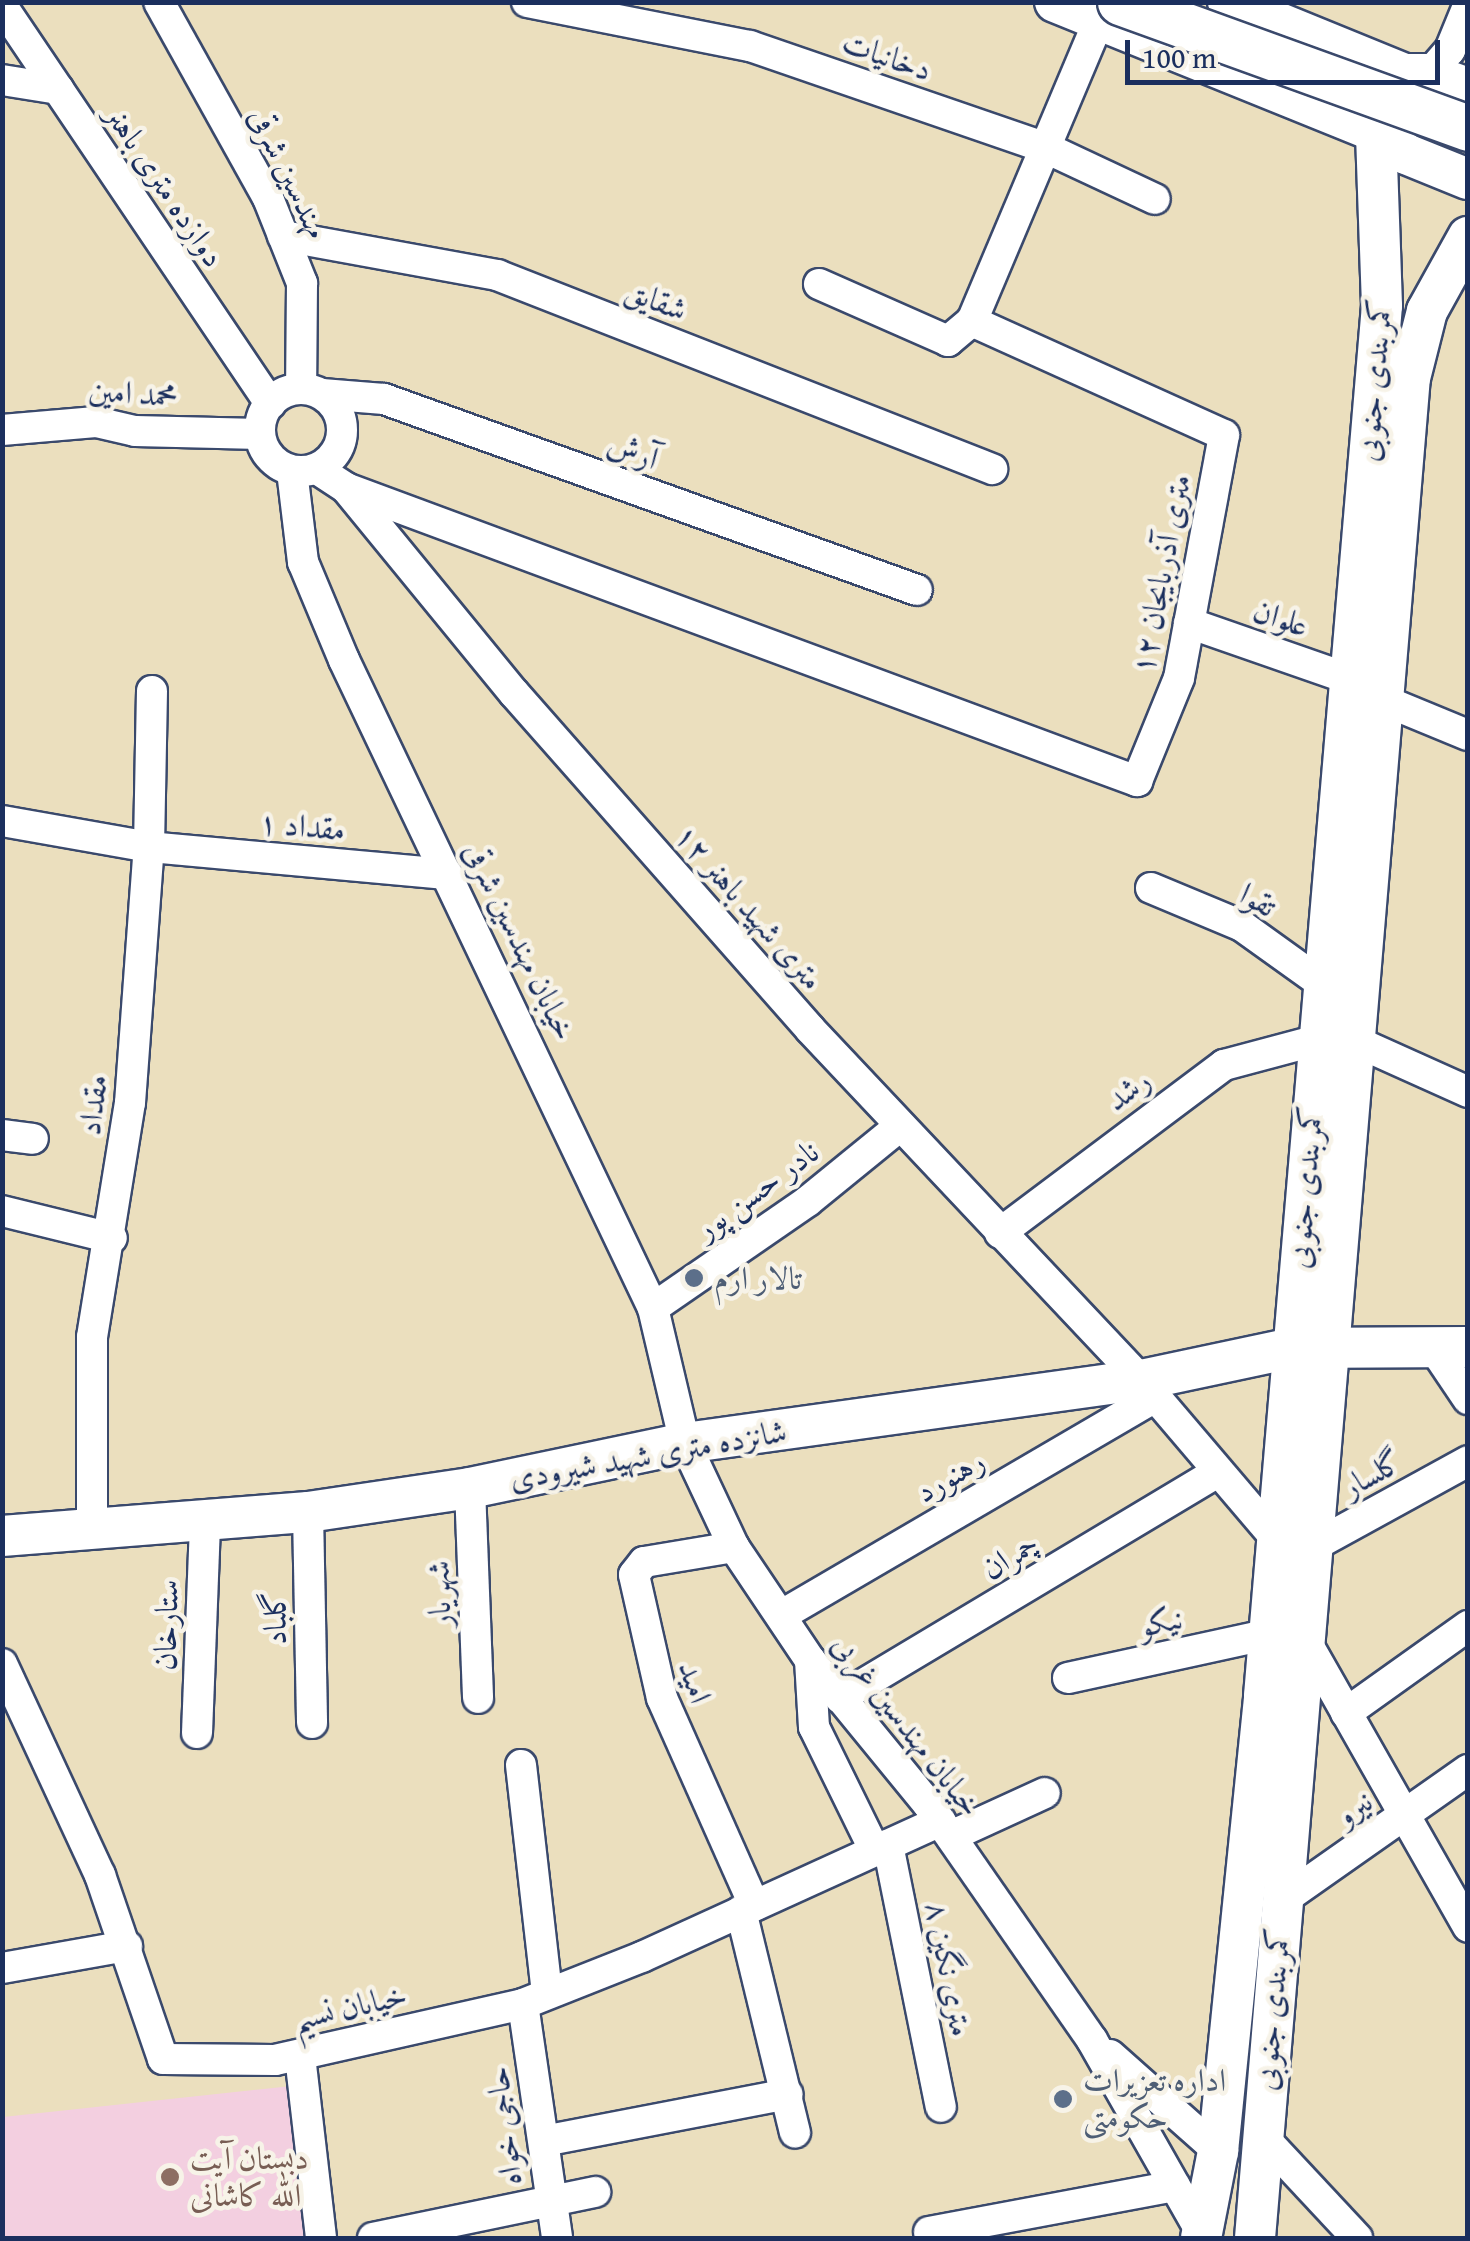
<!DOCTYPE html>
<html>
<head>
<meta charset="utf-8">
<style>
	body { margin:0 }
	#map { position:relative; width:1470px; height:2241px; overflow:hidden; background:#ebdfbe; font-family:"Gentium Book Plus",Amiri,serif }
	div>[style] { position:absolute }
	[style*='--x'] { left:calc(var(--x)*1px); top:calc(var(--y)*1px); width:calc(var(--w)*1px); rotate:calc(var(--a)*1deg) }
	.built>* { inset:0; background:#f3cfe0 }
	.roads { filter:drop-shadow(2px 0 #3a496c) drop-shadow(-2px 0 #3a496c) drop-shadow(0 2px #3a496c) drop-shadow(0 -2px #3a496c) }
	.minor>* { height:30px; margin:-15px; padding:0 15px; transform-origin:15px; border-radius:15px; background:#fff }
	.minor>.ring { margin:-15px; padding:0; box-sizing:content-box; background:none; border:30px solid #fff; border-radius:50% }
	.major>* { height:40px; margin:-20px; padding:0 20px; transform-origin:20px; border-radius:20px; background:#fff }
	.bridges { filter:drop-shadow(2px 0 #3a496c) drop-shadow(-2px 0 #3a496c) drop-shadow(0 2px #3a496c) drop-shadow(0 -2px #3a496c) }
	.highway-bridge>* { height:45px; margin:-22.5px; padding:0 22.5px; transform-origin:22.5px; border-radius:22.5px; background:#fff }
	.dots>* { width:28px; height:28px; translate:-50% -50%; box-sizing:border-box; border:5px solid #f7f3e8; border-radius:50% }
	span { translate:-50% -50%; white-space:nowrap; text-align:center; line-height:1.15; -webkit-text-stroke:9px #f7f3e8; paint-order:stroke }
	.street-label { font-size:32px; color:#1b2f5e }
	.service-label { font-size:32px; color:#4e5e75 }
	.left { translate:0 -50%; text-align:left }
	.education-label { font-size:32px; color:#785e54 }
	.frame { position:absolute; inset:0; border:5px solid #1b2f5e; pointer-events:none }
	.scale { position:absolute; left:1125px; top:40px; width:315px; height:45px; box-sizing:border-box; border:5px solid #1b2f5e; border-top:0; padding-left:12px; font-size:30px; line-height:35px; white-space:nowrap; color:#1b2f5e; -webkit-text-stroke:8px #f7f3e8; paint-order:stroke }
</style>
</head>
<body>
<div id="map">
	<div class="built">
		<div style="clip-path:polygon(292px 2086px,313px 2238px,3px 2238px,3px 2117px)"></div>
	</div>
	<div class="roads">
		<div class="minor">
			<div style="--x:159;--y:2;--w:224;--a:60.9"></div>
			<div style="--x:268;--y:198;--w:92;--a:68.2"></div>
			<div style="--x:302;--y:283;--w:106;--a:90.5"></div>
			<div style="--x:527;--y:2;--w:227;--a:11.2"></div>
			<div style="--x:750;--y:46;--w:313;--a:19"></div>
			<div style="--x:1046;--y:148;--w:120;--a:25.1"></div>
			<div style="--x:2;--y:6;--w:480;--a:56"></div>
			<div style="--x:1429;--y:74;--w:32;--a:-49"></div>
			<div style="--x:1450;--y:50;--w:48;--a:-67.8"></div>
			<div style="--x:2;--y:80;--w:57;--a:9.1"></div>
			<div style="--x:283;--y:236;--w:218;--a:10.3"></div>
			<div style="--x:497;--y:275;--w:532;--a:21.4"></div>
			<div style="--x:819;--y:284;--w:141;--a:23.8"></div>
			<div style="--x:948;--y:341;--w:31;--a:-40"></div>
			<div class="ring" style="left:260px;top:389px;width:52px;height:52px"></div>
			<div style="--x:322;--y:394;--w:62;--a:4.6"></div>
			<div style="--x:384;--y:399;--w:566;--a:19.72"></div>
			<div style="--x:2;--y:430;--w:94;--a:-4.9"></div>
			<div style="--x:96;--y:422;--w:40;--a:13"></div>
			<div style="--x:135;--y:431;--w:125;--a:1.4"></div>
			<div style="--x:317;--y:469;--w:35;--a:33"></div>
			<div style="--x:346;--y:488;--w:265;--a:50.7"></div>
			<div style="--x:514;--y:693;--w:448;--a:48.6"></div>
			<div style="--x:810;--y:1029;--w:482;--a:46.7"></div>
			<div style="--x:1141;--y:1380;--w:210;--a:49.6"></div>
			<div style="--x:292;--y:471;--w:92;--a:83.1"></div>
			<div style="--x:303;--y:562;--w:106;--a:67.3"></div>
			<div style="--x:344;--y:660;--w:718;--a:64.51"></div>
			<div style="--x:653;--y:1308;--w:139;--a:76.7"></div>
			<div style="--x:685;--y:1443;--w:115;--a:64.8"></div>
			<div style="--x:734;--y:1547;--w:136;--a:56.1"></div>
			<div style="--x:810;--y:1660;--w:186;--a:50.7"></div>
			<div style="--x:928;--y:1804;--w:287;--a:55.2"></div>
			<div style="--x:1092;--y:2040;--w:223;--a:60.4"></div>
			<div style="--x:346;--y:488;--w:844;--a:20.33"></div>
			<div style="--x:1137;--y:781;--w:111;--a:-67.8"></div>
			<div style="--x:1179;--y:678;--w:247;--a:-79.5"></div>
			<div style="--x:1224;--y:435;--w:277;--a:-155.7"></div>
			<div style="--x:972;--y:321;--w:327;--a:-67.1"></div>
			<div style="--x:1189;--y:623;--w:170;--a:19.2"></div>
			<div style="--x:1383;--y:700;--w:92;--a:22.4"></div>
			<div style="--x:2;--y:821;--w:149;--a:10"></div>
			<div style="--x:149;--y:847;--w:300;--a:5.2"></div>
			<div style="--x:1151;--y:888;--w:99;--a:22.7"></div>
			<div style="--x:1242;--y:926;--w:101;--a:35.7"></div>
			<div style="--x:1357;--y:1042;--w:122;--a:24.2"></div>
			<div style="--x:2;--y:1135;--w:31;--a:7"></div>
			<div style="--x:2;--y:1211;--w:113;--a:13.8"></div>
			<div style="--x:1000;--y:1233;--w:280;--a:-36.9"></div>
			<div style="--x:1224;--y:1065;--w:96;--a:-15"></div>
			<div style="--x:653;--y:1308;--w:188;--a:-34.6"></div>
			<div style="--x:808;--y:1201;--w:119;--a:-39.2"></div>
			<div style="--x:1433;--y:1347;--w:63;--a:56.1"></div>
			<div style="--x:470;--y:1488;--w:210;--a:87.8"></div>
			<div style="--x:308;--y:1512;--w:211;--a:88.9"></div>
			<div style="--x:92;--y:1525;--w:188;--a:-90"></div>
			<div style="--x:92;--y:1337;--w:237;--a:-80.8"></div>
			<div style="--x:130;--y:1103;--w:257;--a:-85.8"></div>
			<div style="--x:149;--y:847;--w:156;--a:-88.9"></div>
			<div style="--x:734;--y:1547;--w:91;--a:170.5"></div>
			<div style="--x:644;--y:1562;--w:16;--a:128"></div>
			<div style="--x:634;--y:1575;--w:126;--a:77.2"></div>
			<div style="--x:662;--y:1698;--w:227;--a:66"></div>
			<div style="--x:1310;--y:1548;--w:180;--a:-28.8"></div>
			<div style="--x:782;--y:1615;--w:430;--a:-30.3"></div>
			<div style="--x:1304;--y:1638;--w:332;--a:60.4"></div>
			<div style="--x:810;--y:1660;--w:67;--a:86.6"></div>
			<div style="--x:814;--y:1727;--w:136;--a:63.8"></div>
			<div style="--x:2;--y:1664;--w:233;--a:65.1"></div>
			<div style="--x:100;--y:1875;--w:194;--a:71.1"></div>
			<div style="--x:163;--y:2059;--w:112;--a:0.5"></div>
			<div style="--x:275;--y:2060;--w:254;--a:-12.7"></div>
			<div style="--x:523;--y:2004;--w:128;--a:-21.6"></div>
			<div style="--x:642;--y:1957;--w:328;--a:-24.5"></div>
			<div style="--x:1068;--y:1678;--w:206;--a:-12.3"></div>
			<div style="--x:840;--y:1698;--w:437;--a:-30.9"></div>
			<div style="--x:1346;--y:1713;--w:150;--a:-35.5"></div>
			<div style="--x:197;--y:1733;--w:213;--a:-87.8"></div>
			<div style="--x:521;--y:1765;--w:230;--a:83.5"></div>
			<div style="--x:951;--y:1836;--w:103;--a:-24.6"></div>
			<div style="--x:888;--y:1845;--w:267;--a:78.6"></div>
			<div style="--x:1280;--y:1902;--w:230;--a:-35.1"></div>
			<div style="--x:741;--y:1911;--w:228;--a:76.3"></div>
			<div style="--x:2;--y:1968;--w:127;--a:-10"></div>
			<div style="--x:523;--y:2004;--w:236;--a:81.7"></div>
			<div style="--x:1110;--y:2055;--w:144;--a:41.6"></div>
			<div style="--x:300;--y:2056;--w:183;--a:83.4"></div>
			<div style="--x:1261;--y:2135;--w:141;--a:47"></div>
			<div style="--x:544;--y:2141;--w:248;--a:-10.9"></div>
			<div style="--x:929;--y:2232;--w:250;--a:-10.6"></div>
			<div style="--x:373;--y:2238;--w:227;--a:-11.7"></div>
		</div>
		<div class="major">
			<div style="--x:1055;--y:2;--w:350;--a:22"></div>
			<div style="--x:1380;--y:133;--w:33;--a:39"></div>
			<div style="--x:1406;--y:154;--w:67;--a:22"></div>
			<div style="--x:1228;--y:2;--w:190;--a:22.2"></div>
			<div style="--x:1404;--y:74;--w:25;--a:0"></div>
			<div style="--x:1429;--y:74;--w:41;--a:19.7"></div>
			<div style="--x:2;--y:1536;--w:307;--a:-4.5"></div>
			<div style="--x:308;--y:1512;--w:164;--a:-8.4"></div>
			<div style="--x:470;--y:1488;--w:220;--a:-11.8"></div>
			<div style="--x:685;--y:1443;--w:460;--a:-7.9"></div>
			<div style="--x:1141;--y:1380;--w:153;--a:-12"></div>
			<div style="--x:1291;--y:1348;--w:177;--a:-0.3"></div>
			<div style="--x:1201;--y:2238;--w:89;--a:-78.9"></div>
			<div style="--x:1218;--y:2151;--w:457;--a:-84.2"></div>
			<div style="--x:1264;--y:1696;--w:1395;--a:-85.15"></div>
			<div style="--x:1382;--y:306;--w:197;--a:-92"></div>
			<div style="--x:1375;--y:109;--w:25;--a:-67"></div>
			<div style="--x:1385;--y:86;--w:22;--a:-32"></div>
			<div style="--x:1255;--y:2238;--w:1866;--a:-85.24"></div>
			<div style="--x:1410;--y:378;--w:69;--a:-75.8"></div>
			<div style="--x:1427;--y:311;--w:85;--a:-61"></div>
		</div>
	</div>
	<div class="bridges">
		<div class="highway-bridge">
			<div style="--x:1120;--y:2;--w:370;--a:19.9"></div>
		</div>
	</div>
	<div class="dots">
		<div style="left:694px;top:1278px;background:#5c6f8a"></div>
		<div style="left:1063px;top:2099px;background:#5c6f8a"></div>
		<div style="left:170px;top:2177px;background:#8d6e63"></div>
	</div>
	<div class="street-label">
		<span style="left:887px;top:56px;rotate:19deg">دخانیات</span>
		<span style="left:289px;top:173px;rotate:64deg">مهندسین شرقی</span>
		<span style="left:165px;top:186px;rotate:56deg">دوازده متری باهنر</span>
		<span style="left:656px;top:300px;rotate:21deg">شقایق</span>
		<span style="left:1374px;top:380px;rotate:-85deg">کمربندی جنوبی</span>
		<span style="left:133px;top:393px;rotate:4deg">محمد امین</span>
		<span style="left:633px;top:451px;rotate:20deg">آرش</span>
		<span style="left:1161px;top:574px;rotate:-79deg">۱۲ متری آذربایجان</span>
		<span style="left:1281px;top:618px;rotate:19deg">علوان</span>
		<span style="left:302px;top:826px;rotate:5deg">مقداد ۱</span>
		<span style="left:1258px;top:900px;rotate:29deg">تقوا</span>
		<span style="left:749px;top:907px;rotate:49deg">۱۲ متری شهید باهنر</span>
		<span style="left:520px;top:941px;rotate:64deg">خیابان مهندسین شرقی</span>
		<span style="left:1128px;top:1090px;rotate:-37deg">رشد</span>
		<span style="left:93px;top:1105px;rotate:-83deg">مقداد</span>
		<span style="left:1305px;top:1187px;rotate:-85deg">کمربندی جنوبی</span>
		<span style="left:757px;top:1190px;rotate:-36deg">نادر حسن پور</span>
		<span style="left:648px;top:1455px;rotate:-10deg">شانزده متری شهید شیرودی</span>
		<span style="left:1372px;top:1474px;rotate:-29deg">گلسار</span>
		<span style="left:950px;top:1476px;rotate:-30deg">رهنورد</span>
		<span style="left:1010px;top:1556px;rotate:-31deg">چمران</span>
		<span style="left:439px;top:1594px;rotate:-92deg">شهریار</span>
		<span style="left:275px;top:1618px;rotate:-91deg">گلباد</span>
		<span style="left:1161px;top:1622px;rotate:-12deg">نیکو</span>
		<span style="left:166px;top:1625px;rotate:-88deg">ستارخان</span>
		<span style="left:695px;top:1682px;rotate:71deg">امید</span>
		<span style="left:907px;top:1725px;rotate:52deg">خیابان مهندسین غربی</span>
		<span style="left:1354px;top:1808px;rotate:-35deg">نیرو</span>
		<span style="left:949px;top:1969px;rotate:79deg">۸ متری نگین</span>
		<span style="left:350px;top:2007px;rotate:-13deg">خیابان نسیم</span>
		<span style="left:1272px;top:2009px;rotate:-85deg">کمربندی جنوبی</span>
		<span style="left:504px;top:2126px;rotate:-97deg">حاجی خواه</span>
	</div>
	<div class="service-label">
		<span class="left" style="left:714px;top:1278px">تالار ارم</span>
		<span class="left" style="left:1083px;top:2099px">اداره تعزیرات<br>حکومتی</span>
	</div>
	<div class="education-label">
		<span class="left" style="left:190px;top:2177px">دبستان آیت<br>الله کاشانی</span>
	</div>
	<div class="frame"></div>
	<div class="scale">100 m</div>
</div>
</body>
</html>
